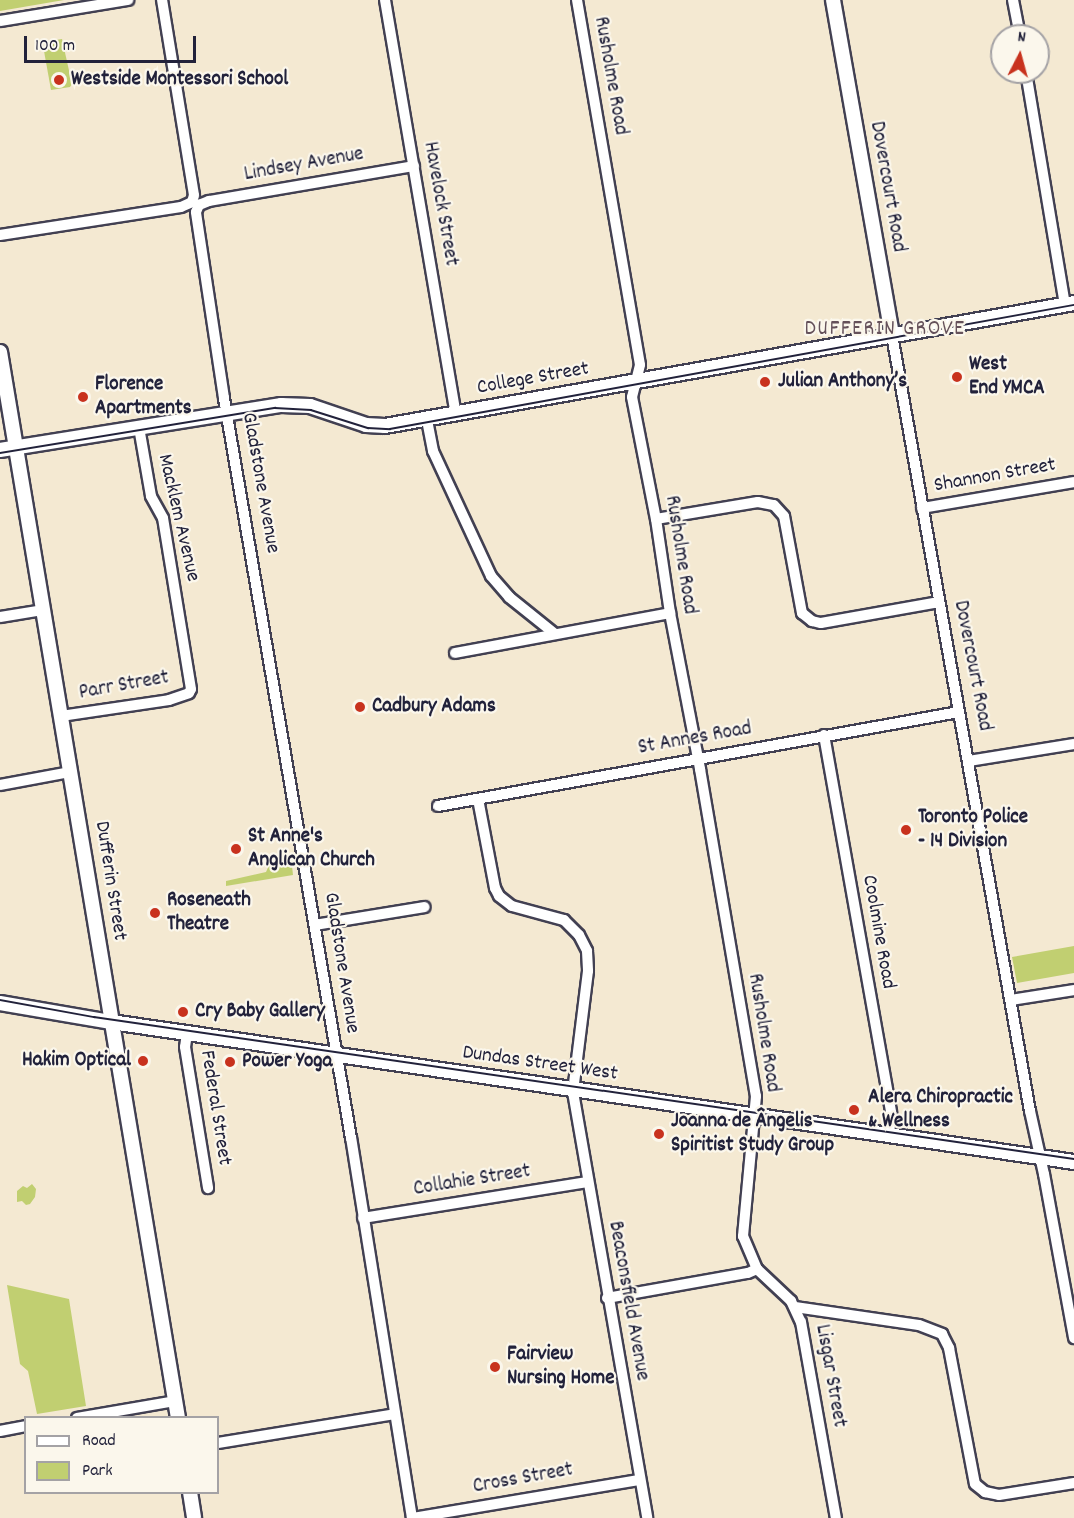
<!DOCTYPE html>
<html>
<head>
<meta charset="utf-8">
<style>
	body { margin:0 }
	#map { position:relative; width:1074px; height:1518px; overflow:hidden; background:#f4e9d2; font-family:Dekko,sans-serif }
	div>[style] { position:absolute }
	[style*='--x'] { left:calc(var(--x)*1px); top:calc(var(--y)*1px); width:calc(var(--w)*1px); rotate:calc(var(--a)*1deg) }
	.green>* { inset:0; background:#c1cf71 }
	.roads { filter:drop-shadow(2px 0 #424052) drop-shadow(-2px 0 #424052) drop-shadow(0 2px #424052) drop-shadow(0 -2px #424052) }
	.street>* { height:10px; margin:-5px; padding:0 5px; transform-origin:5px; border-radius:5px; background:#fff }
	.secondary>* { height:14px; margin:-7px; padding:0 7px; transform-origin:7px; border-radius:7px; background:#fff }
	.tram>* { height:1.5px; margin:-0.75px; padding:0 0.75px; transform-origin:0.75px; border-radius:0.75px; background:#22223b }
	.dots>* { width:16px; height:16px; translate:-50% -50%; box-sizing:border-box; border:3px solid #fbf7ec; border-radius:50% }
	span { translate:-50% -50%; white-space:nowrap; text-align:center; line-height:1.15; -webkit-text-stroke:4.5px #fbf7ec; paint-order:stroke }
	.street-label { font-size:21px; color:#22223b }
	.poi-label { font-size:21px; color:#22223b; font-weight:700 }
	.left { translate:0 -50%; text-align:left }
	.right { translate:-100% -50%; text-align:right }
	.neighbourhood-label { font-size:22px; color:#65515a; letter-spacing:1.5px }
	.legend { position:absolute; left:24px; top:1416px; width:195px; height:78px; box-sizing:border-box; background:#fbf7ec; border:2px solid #a4a2a5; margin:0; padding:8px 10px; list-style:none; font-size:18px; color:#22223b }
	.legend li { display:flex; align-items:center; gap:12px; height:30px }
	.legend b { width:30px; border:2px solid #a4a2a5 }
	.north { position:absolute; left:990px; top:24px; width:60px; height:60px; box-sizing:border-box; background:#fbf7ec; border:2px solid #a4a2a5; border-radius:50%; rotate:6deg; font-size:16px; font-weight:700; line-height:24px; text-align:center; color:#22223b }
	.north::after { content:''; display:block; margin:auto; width:21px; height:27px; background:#c8321e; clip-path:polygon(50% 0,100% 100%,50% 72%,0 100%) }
	.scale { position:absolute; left:24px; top:36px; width:172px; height:27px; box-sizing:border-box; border:3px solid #22223b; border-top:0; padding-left:8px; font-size:18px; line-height:21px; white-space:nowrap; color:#22223b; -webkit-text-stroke:4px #fbf7ec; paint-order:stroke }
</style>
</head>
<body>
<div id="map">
	<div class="green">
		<div style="clip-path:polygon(0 0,64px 0,0 11px)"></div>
		<div style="clip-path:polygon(62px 39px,72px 84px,70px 87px,51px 90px,44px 51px,50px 41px)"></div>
		<div style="clip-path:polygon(291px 857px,293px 875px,226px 886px,226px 881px,266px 872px,271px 861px)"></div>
		<div style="clip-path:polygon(1074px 946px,1074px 973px,1017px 983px,1012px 957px)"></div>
		<div style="clip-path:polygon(32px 1184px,36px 1189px,35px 1197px,30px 1204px,26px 1205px,22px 1201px,17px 1202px,17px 1191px,23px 1186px,27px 1188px)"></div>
		<div style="clip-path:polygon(7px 1285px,69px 1299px,86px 1406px,37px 1414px,28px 1371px,20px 1364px)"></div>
	</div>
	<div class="roads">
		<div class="street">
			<div style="--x:385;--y:0;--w:420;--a:80.3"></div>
			<div style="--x:577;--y:0;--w:370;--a:80.2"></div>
			<div style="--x:640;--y:365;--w:33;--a:104"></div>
			<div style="--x:632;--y:397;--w:124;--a:78.9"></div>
			<div style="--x:656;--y:519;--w:95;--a:81.5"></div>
			<div style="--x:670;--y:613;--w:159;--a:79.1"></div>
			<div style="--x:700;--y:769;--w:332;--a:80.3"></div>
			<div style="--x:756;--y:1096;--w:141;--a:95.3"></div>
			<div style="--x:743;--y:1236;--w:36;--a:67"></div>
			<div style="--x:757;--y:1269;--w:47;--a:43.3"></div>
			<div style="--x:791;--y:1301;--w:23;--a:65"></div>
			<div style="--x:801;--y:1322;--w:199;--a:79.9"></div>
			<div style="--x:1013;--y:0;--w:37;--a:79"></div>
			<div style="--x:0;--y:21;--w:130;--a:-9.3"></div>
			<div style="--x:1026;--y:72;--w:236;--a:80.5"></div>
			<div style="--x:0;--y:235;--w:183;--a:-8.8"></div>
			<div style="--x:181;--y:207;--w:12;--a:-24"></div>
			<div style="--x:192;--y:202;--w:7;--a:-74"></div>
			<div style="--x:194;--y:195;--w:198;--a:-99.3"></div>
			<div style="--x:892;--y:335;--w:788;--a:79.92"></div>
			<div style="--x:1030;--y:1111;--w:65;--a:77.5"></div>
			<div style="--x:1044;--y:1174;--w:167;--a:79.6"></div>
			<div style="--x:427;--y:420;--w:32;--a:79"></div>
			<div style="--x:433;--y:451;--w:138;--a:65.1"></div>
			<div style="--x:491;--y:576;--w:28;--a:49"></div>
			<div style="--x:509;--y:597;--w:59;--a:38.8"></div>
			<div style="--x:922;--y:508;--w:154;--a:-9.7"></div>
			<div style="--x:656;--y:519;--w:103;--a:-9.5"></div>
			<div style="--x:758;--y:502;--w:16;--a:11"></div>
			<div style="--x:774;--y:505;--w:15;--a:48"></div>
			<div style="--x:784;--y:516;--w:99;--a:79.5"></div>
			<div style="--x:802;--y:613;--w:13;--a:39"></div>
			<div style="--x:812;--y:621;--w:9;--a:13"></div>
			<div style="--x:821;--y:623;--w:120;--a:-10.1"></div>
			<div style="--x:0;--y:617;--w:44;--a:-9.2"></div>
			<div style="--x:455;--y:653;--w:219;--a:-10.5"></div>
			<div style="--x:61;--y:716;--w:109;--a:-8.4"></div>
			<div style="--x:169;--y:700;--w:21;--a:-19"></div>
			<div style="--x:189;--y:693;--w:4;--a:-63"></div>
			<div style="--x:191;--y:689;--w:173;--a:-99.3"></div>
			<div style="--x:163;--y:518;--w:25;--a:-119"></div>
			<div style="--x:151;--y:496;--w:70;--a:-99.9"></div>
			<div style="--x:824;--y:735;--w:384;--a:79.9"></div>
			<div style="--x:891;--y:1113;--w:23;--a:95"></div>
			<div style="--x:969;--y:761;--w:106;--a:-9.2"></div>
			<div style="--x:0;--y:785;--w:71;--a:-10.5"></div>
			<div style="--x:478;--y:799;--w:91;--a:79.2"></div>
			<div style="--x:495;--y:888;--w:9;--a:63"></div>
			<div style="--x:499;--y:896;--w:16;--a:38"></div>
			<div style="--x:512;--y:906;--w:54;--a:15.1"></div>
			<div style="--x:564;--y:920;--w:21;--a:45"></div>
			<div style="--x:579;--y:935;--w:18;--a:63"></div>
			<div style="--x:587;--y:951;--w:20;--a:87"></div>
			<div style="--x:588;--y:971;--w:122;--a:97.1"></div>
			<div style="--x:573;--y:1092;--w:432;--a:80.1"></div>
			<div style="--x:438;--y:806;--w:529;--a:-10.23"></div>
			<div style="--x:315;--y:925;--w:111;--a:-9.3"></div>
			<div style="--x:1011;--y:1000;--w:64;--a:-9"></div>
			<div style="--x:187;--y:1033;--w:14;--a:98"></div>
			<div style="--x:185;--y:1047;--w:143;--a:80.7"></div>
			<div style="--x:363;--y:1218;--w:227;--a:-9.1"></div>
			<div style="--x:607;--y:1298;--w:143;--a:-10.1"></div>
			<div style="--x:748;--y:1273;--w:10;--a:-24"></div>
			<div style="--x:795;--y:1307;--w:125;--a:8.3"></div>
			<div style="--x:919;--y:1325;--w:25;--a:21"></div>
			<div style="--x:942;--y:1334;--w:16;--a:63"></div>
			<div style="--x:949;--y:1348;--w:138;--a:79.2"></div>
			<div style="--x:975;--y:1484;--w:13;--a:39"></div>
			<div style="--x:985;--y:1492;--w:14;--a:12"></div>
			<div style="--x:999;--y:1495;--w:76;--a:-9.1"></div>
			<div style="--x:77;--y:1418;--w:99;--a:-9.8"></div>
			<div style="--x:0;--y:1431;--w:26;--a:-11"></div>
			<div style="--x:218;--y:1443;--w:179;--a:-9.3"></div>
			<div style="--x:412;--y:1518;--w:385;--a:-99.1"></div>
			<div style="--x:351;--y:1138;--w:751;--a:-99.74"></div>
			<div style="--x:224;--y:398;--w:188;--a:-98.6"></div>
			<div style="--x:196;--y:212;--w:8;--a:-67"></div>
			<div style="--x:199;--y:205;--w:11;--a:-22"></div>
			<div style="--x:209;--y:201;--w:208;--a:-9.7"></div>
			<div style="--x:412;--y:1518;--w:231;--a:-9.5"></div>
		</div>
		<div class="secondary">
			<div style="--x:833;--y:0;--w:340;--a:80"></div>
			<div style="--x:0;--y:352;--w:1081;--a:80.52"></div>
			<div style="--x:0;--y:450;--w:285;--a:-9.1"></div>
			<div style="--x:281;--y:405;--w:29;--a:2"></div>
			<div style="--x:310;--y:406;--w:59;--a:18.7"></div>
			<div style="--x:366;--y:425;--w:19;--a:3"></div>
			<div style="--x:385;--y:426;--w:700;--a:-10.12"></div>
			<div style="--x:0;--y:1003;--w:113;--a:9.7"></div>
			<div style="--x:111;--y:1022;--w:973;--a:8.27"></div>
			<div style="--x:190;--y:1492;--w:26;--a:81"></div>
		</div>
	</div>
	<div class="tram">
		<div style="--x:0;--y:453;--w:279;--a:-9.3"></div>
		<div style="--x:275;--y:408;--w:36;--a:3"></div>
		<div style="--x:311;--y:410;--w:60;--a:17.5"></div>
		<div style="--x:368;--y:428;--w:22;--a:3"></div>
		<div style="--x:390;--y:429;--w:695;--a:-10.28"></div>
		<div style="--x:0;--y:1000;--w:96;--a:10.3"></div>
		<div style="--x:94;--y:1017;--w:990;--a:8.24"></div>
	</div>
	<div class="dots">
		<div style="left:59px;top:80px;background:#c8321e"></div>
		<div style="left:957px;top:377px;background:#c8321e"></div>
		<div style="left:765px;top:382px;background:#c8321e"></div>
		<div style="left:83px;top:397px;background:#c8321e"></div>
		<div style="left:360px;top:707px;background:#c8321e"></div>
		<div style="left:906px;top:830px;background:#c8321e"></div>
		<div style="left:236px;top:849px;background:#c8321e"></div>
		<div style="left:155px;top:913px;background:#c8321e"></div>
		<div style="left:183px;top:1012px;background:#c8321e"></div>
		<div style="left:143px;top:1061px;background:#c8321e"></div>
		<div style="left:230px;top:1062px;background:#c8321e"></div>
		<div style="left:854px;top:1110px;background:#c8321e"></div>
		<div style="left:659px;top:1134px;background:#c8321e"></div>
		<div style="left:495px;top:1367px;background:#c8321e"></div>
	</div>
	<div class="street-label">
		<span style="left:610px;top:76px;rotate:80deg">Rusholme Road</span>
		<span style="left:304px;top:165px;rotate:-10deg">Lindsey Avenue</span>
		<span style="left:887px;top:187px;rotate:80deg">Dovercourt Road</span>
		<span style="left:440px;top:204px;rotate:80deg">Havelock Street</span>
		<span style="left:533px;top:379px;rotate:-10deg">College Street</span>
		<span style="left:995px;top:476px;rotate:-10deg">Shannon Street</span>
		<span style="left:260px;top:483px;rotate:80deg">Gladstone Avenue</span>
		<span style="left:178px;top:518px;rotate:77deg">Macklem Avenue</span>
		<span style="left:680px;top:555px;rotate:81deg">Rusholme Road</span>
		<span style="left:972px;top:666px;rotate:79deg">Dovercourt Road</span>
		<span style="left:124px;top:686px;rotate:-10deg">Parr Street</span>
		<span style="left:695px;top:739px;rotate:-10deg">St Annes Road</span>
		<span style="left:110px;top:881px;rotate:81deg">Dufferin Street</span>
		<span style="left:878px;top:932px;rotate:80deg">Coolmine Road</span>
		<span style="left:341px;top:963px;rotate:81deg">Gladstone Avenue</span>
		<span style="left:763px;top:1033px;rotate:81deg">Rusholme Road</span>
		<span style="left:540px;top:1064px;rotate:8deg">Dundas Street West</span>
		<span style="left:215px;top:1108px;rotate:81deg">Federal Street</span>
		<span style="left:472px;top:1181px;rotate:-9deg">Collahie Street</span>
		<span style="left:628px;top:1301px;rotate:80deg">Beaconsfield Avenue</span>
		<span style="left:830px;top:1376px;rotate:80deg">Lisgar Street</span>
		<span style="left:523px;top:1479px;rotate:-10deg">Cross Street</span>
	</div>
	<div class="poi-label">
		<span class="left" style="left:71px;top:80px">Westside Montessori School</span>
		<span class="left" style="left:969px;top:377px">West<br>End YMCA</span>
		<span class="left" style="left:778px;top:382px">Julian Anthony’s</span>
		<span class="left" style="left:95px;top:397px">Florence<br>Apartments</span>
		<span class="left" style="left:372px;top:707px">Cadbury Adams</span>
		<span class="left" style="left:918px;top:830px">Toronto Police<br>- 14 Division</span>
		<span class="left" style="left:248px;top:849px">St Anne's<br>Anglican Church</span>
		<span class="left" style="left:167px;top:913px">Roseneath<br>Theatre</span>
		<span class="left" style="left:195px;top:1012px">Cry Baby Gallery</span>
		<span class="right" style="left:131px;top:1061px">Hakim Optical</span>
		<span class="left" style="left:242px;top:1062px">Power Yoga</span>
		<span class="left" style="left:868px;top:1110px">Alera Chiropractic<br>&amp; Wellness</span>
		<span class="left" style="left:671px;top:1134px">Joanna de Ângelis<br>Spiritist Study Group</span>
		<span class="left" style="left:507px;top:1367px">Fairview<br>Nursing Home</span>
	</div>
	<div class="neighbourhood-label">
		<span style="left:885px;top:330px">DUFFERIN GROVE</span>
	</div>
	<ul class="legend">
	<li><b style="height:8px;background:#fff"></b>Road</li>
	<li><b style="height:16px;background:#c1cf71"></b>Park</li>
	</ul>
	<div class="north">N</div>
	<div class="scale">100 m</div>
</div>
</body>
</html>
